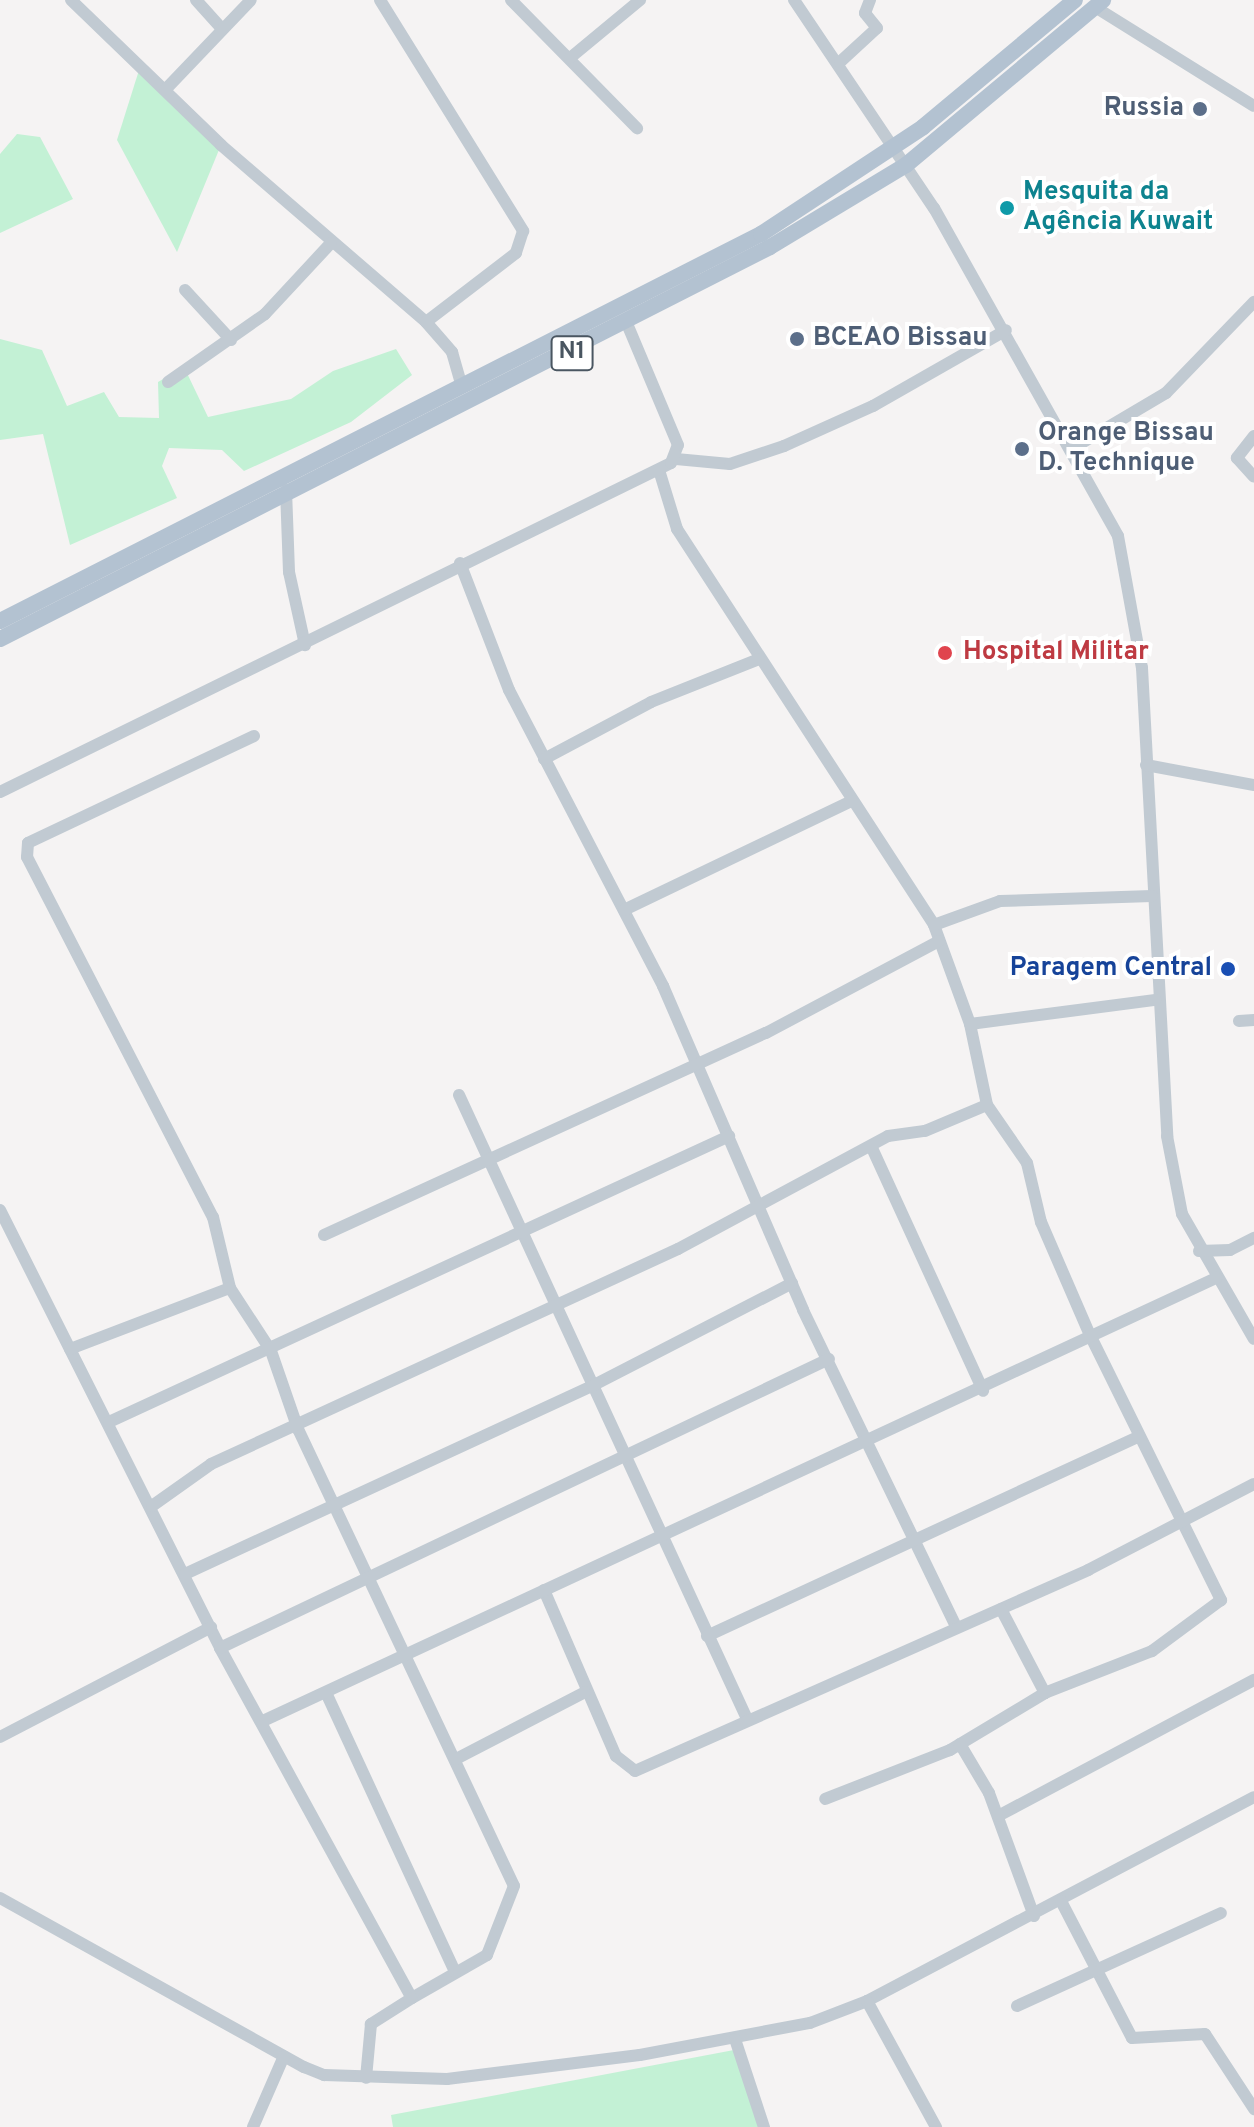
<!DOCTYPE html>
<meta charset="utf-8">
<style>
body{margin:0}
#map{position:relative;width:1254px;height:2127px;overflow:hidden;background:#f5f3f3;font-family:Overpass,sans-serif}
div>[style]{position:absolute}
.green>*{inset:0;background:#c3f1d5}
.minor>*{height:12px;margin:-6px;padding:0 6px;transform-origin:6px;border-radius:6px;background:#c1cad2}
.major>*{height:16px;margin:-8px;padding:0 8px;transform-origin:8px;border-radius:8px;background:#b3c2d1}
.dots>*{width:22px;height:22px;translate:-50% -50%;box-sizing:border-box;border:4px solid #fff;border-radius:50%}
span{translate:-50% -50%;white-space:nowrap;text-align:center;line-height:1.15;-webkit-text-stroke:8px #fff;paint-order:stroke}
.shield-label span{padding:2px 6px;background:#fff;border:2px solid;border-radius:6px;-webkit-text-stroke-width:0}
.shield-label{font-size:24px;color:#4a5661;font-weight:700}
.service-label{font-size:26px;color:#4e5e75;font-weight:700}
.right{translate:-100% -50%;text-align:right}
.left{translate:0 -50%;text-align:left}
.culture-label{font-size:26px;color:#0d838f;font-weight:700}
.health-label{font-size:26px;color:#be3a42;font-weight:700}
.transit-label{font-size:26px;color:#164399;font-weight:700}
</style>
<div id="map">
<div class="green">
<i style="clip-path:polygon(140px 67px,221px 145px,177px 252px,117px 140px)"></i>
<i style="clip-path:polygon(17px 134px,40px 137px,73px 199px,0 233px,0 154px)"></i>
<i style="clip-path:polygon(0 339px,42px 350px,67px 406px,104px 392px,119px 417px,159px 418px,158px 382px,184px 367px,208px 417px,291px 399px,333px 371px,396px 349px,412px 375px,351px 422px,244px 471px,222px 450px,169px 448px,162px 466px,177px 498px,70px 545px,43px 434px,0 440px)"></i>
<i style="clip-path:polygon(734px 2050px,760px 2127px,393px 2127px,391px 2115px)"></i>
</div>
<div class="minor">
<i style="left:71px;top:0;width:209px;rotate:44deg"></i>
<i style="left:221px;top:145px;width:271px;rotate:40.8deg"></i>
<i style="left:426px;top:322px;width:40px;rotate:49deg"></i>
<i style="left:452px;top:352px;width:36px;rotate:74deg"></i>
<i style="left:196px;top:0;width:39px;rotate:48deg"></i>
<i style="left:380px;top:0;width:272px;rotate:58.2deg"></i>
<i style="left:523px;top:231px;width:23px;rotate:108deg"></i>
<i style="left:516px;top:253px;width:113px;rotate:142.5deg"></i>
<i style="left:511px;top:0;width:180px;rotate:45.5deg"></i>
<i style="left:794px;top:0;width:251px;rotate:56.1deg"></i>
<i style="left:934px;top:208px;width:376px;rotate:60.7deg"></i>
<i style="left:1118px;top:536px;width:134px;rotate:79.7deg"></i>
<i style="left:1142px;top:668px;width:469px;rotate:86.9deg"></i>
<i style="left:1167px;top:1136px;width:79px;rotate:79.1deg"></i>
<i style="left:1182px;top:1214px;width:144px;rotate:60.1deg"></i>
<i style="left:1095px;top:7px;width:187px;rotate:31.9deg"></i>
<i style="left:570px;top:58px;width:91px;rotate:-39.6deg"></i>
<i style="left:840px;top:62px;width:50px;rotate:-42.6deg"></i>
<i style="left:877px;top:28px;width:19px;rotate:-129deg"></i>
<i style="left:865px;top:13px;width:14px;rotate:-69deg"></i>
<i style="left:165px;top:90px;width:124px;rotate:-46.3deg"></i>
<i style="left:185px;top:290px;width:68px;rotate:47.4deg"></i>
<i style="left:168px;top:382px;width:118px;rotate:-35deg"></i>
<i style="left:265px;top:314px;width:97px;rotate:-47.1deg"></i>
<i style="left:1254px;top:436px;width:28px;rotate:128deg"></i>
<i style="left:1237px;top:458px;width:25px;rotate:48deg"></i>
<i style="left:1073px;top:448px;width:108px;rotate:-30.6deg"></i>
<i style="left:1166px;top:393px;width:127px;rotate:-46deg"></i>
<i style="left:676px;top:459px;width:54px;rotate:5.3deg"></i>
<i style="left:730px;top:464px;width:57px;rotate:-18.4deg"></i>
<i style="left:784px;top:446px;width:98px;rotate:-24.2deg"></i>
<i style="left:873px;top:406px;width:153px;rotate:-29.7deg"></i>
<i style="left:659px;top:470px;width:62px;rotate:73deg"></i>
<i style="left:677px;top:529px;width:472px;rotate:57deg"></i>
<i style="left:934px;top:925px;width:105px;rotate:70deg"></i>
<i style="left:970px;top:1024px;width:83px;rotate:78.1deg"></i>
<i style="left:987px;top:1105px;width:70px;rotate:55.4deg"></i>
<i style="left:1027px;top:1163px;width:61px;rotate:76.7deg"></i>
<i style="left:1041px;top:1222px;width:123px;rotate:66.6deg"></i>
<i style="left:1090px;top:1335px;width:296px;rotate:63.7deg"></i>
<i style="left:1221px;top:1600px;width:86px;rotate:143.5deg"></i>
<i style="left:1152px;top:1651px;width:115px;rotate:158.6deg"></i>
<i style="left:1045px;top:1693px;width:111px;rotate:149deg"></i>
<i style="left:950px;top:1750px;width:134px;rotate:158.6deg"></i>
<i style="left:286px;top:490px;width:82px;rotate:87.9deg"></i>
<i style="left:289px;top:572px;width:75px;rotate:77.6deg"></i>
<i style="left:460px;top:563px;width:136px;rotate:68.9deg"></i>
<i style="left:509px;top:690px;width:334px;rotate:62.5deg"></i>
<i style="left:663px;top:986px;width:353px;rotate:66.6deg"></i>
<i style="left:803px;top:1310px;width:350px;rotate:64.2deg"></i>
<i style="left:254px;top:736px;width:250px;rotate:154.7deg"></i>
<i style="left:28px;top:843px;width:14px;rotate:94deg"></i>
<i style="left:27px;top:857px;width:405px;rotate:62.7deg"></i>
<i style="left:213px;top:1217px;width:73px;rotate:76.5deg"></i>
<i style="left:230px;top:1288px;width:75px;rotate:56.9deg"></i>
<i style="left:271px;top:1351px;width:83px;rotate:70.9deg"></i>
<i style="left:298px;top:1429px;width:505px;rotate:64.7deg"></i>
<i style="left:514px;top:1886px;width:74px;rotate:111.4deg"></i>
<i style="left:487px;top:1955px;width:86px;rotate:150.2deg"></i>
<i style="left:544px;top:759px;width:121px;rotate:-28deg"></i>
<i style="left:651px;top:702px;width:116px;rotate:-21.7deg"></i>
<i style="left:1146px;top:765px;width:110px;rotate:10.5deg"></i>
<i style="left:0;top:792px;width:747px;rotate:-26.12deg"></i>
<i style="left:671px;top:463px;width:19px;rotate:-69deg"></i>
<i style="left:678px;top:445px;width:129px;rotate:-112.8deg"></i>
<i style="left:624px;top:910px;width:252px;rotate:-25.6deg"></i>
<i style="left:934px;top:925px;width:70px;rotate:-20deg"></i>
<i style="left:1000px;top:901px;width:152px;rotate:-1.9deg"></i>
<i style="left:1239px;top:1021px;width:15px;rotate:-4deg"></i>
<i style="left:970px;top:1024px;width:187px;rotate:-7.4deg"></i>
<i style="left:459px;top:1095px;width:687px;rotate:65.22deg"></i>
<i style="left:872px;top:1148px;width:267px;rotate:65.4deg"></i>
<i style="left:0;top:1210px;width:490px;rotate:63.3deg"></i>
<i style="left:220px;top:1648px;width:399px;rotate:61.3deg"></i>
<i style="left:412px;top:1998px;width:49px;rotate:147.6deg"></i>
<i style="left:371px;top:2024px;width:54px;rotate:95.3deg"></i>
<i style="left:324px;top:1235px;width:486px;rotate:-24.6deg"></i>
<i style="left:766px;top:1033px;width:196px;rotate:-28deg"></i>
<i style="left:1199px;top:1251px;width:31px;rotate:-2deg"></i>
<i style="left:1230px;top:1250px;width:27px;rotate:-27deg"></i>
<i style="left:70px;top:1349px;width:171px;rotate:-20.9deg"></i>
<i style="left:109px;top:1422px;width:683px;rotate:-24.76deg"></i>
<i style="left:152px;top:1506px;width:72px;rotate:-35.4deg"></i>
<i style="left:211px;top:1464px;width:514px;rotate:-24.72deg"></i>
<i style="left:678px;top:1249px;width:238px;rotate:-28.3deg"></i>
<i style="left:888px;top:1136px;width:37px;rotate:-8deg"></i>
<i style="left:925px;top:1131px;width:67px;rotate:-22.8deg"></i>
<i style="left:185px;top:1574px;width:448px;rotate:-24.8deg"></i>
<i style="left:592px;top:1386px;width:225px;rotate:-27.2deg"></i>
<i style="left:544px;top:1590px;width:181px;rotate:66.6deg"></i>
<i style="left:616px;top:1756px;width:24px;rotate:38deg"></i>
<i style="left:635px;top:1771px;width:496px;rotate:-23.9deg"></i>
<i style="left:1088px;top:1570px;width:187px;rotate:-27.4deg"></i>
<i style="left:1001px;top:1609px;width:95px;rotate:62.4deg"></i>
<i style="left:707px;top:1636px;width:476px;rotate:-24.8deg"></i>
<i style="left:220px;top:1648px;width:674px;rotate:-25.39deg"></i>
<i style="left:328px;top:1697px;width:303px;rotate:65.2deg"></i>
<i style="left:265px;top:1720px;width:1049px;rotate:-24.93deg"></i>
<i style="left:0;top:1737px;width:238px;rotate:-27.5deg"></i>
<i style="left:960px;top:1744px;width:57px;rotate:59.4deg"></i>
<i style="left:989px;top:1793px;width:131px;rotate:69.9deg"></i>
<i style="left:456px;top:1759px;width:145px;rotate:-27.4deg"></i>
<i style="left:998px;top:1816px;width:290px;rotate:-28deg"></i>
<i style="left:0;top:1898px;width:348px;rotate:29.1deg"></i>
<i style="left:304px;top:2067px;width:22px;rotate:22deg"></i>
<i style="left:324px;top:2075px;width:123px;rotate:1.9deg"></i>
<i style="left:447px;top:2079px;width:194px;rotate:-7.1deg"></i>
<i style="left:640px;top:2055px;width:173px;rotate:-10.7deg"></i>
<i style="left:810px;top:2023px;width:61px;rotate:-21.1deg"></i>
<i style="left:867px;top:2001px;width:437px;rotate:-27.8deg"></i>
<i style="left:1061px;top:1901px;width:154px;rotate:62.6deg"></i>
<i style="left:1132px;top:2038px;width:73px;rotate:-3.1deg"></i>
<i style="left:1205px;top:2034px;width:90px;rotate:56.8deg"></i>
<i style="left:867px;top:2001px;width:144px;rotate:61.3deg"></i>
<i style="left:1017px;top:2006px;width:224px;rotate:-24.5deg"></i>
<i style="left:735px;top:2039px;width:93px;rotate:71.8deg"></i>
<i style="left:253px;top:2127px;width:77px;rotate:-66.4deg"></i>
</div>
<div class="major">
<i style="left:0;top:621px;width:854px;rotate:-26.96deg"></i>
<i style="left:761px;top:234px;width:194px;rotate:-33.4deg"></i>
<i style="left:923px;top:127px;width:198px;rotate:-39.9deg"></i>
<i style="left:0;top:639px;width:864px;rotate:-26.98deg"></i>
<i style="left:770px;top:247px;width:159px;rotate:-31.1deg"></i>
<i style="left:906px;top:165px;width:257px;rotate:-39.9deg"></i>
</div>
<div class="dots">
<i style="left:1200px;top:109px;background:#5c6f8a"></i>
<i style="left:1007px;top:208px;background:#0f9aa8"></i>
<i style="left:797px;top:339px;background:#5c6f8a"></i>
<i style="left:1022px;top:449px;background:#5c6f8a"></i>
<i style="left:945px;top:653px;background:#e0444e"></i>
<i style="left:1228px;top:969px;background:#1a4fb4"></i>
</div>
<div class="shield-label">
<span style="left:572px;top:353px">N1</span>
</div>
<div class="service-label">
<span class="right" style="left:1184px;top:109px">Russia</span>
<span class="left" style="left:813px;top:339px">BCEAO Bissau</span>
<span class="left" style="left:1038px;top:449px">Orange Bissau<br>D. Technique</span>
</div>
<div class="culture-label">
<span class="left" style="left:1023px;top:208px">Mesquita da<br>Agência Kuwait</span>
</div>
<div class="health-label">
<span class="left" style="left:963px;top:653px">Hospital Militar</span>
</div>
<div class="transit-label">
<span class="right" style="left:1212px;top:969px">Paragem Central</span>
</div>
</div>
